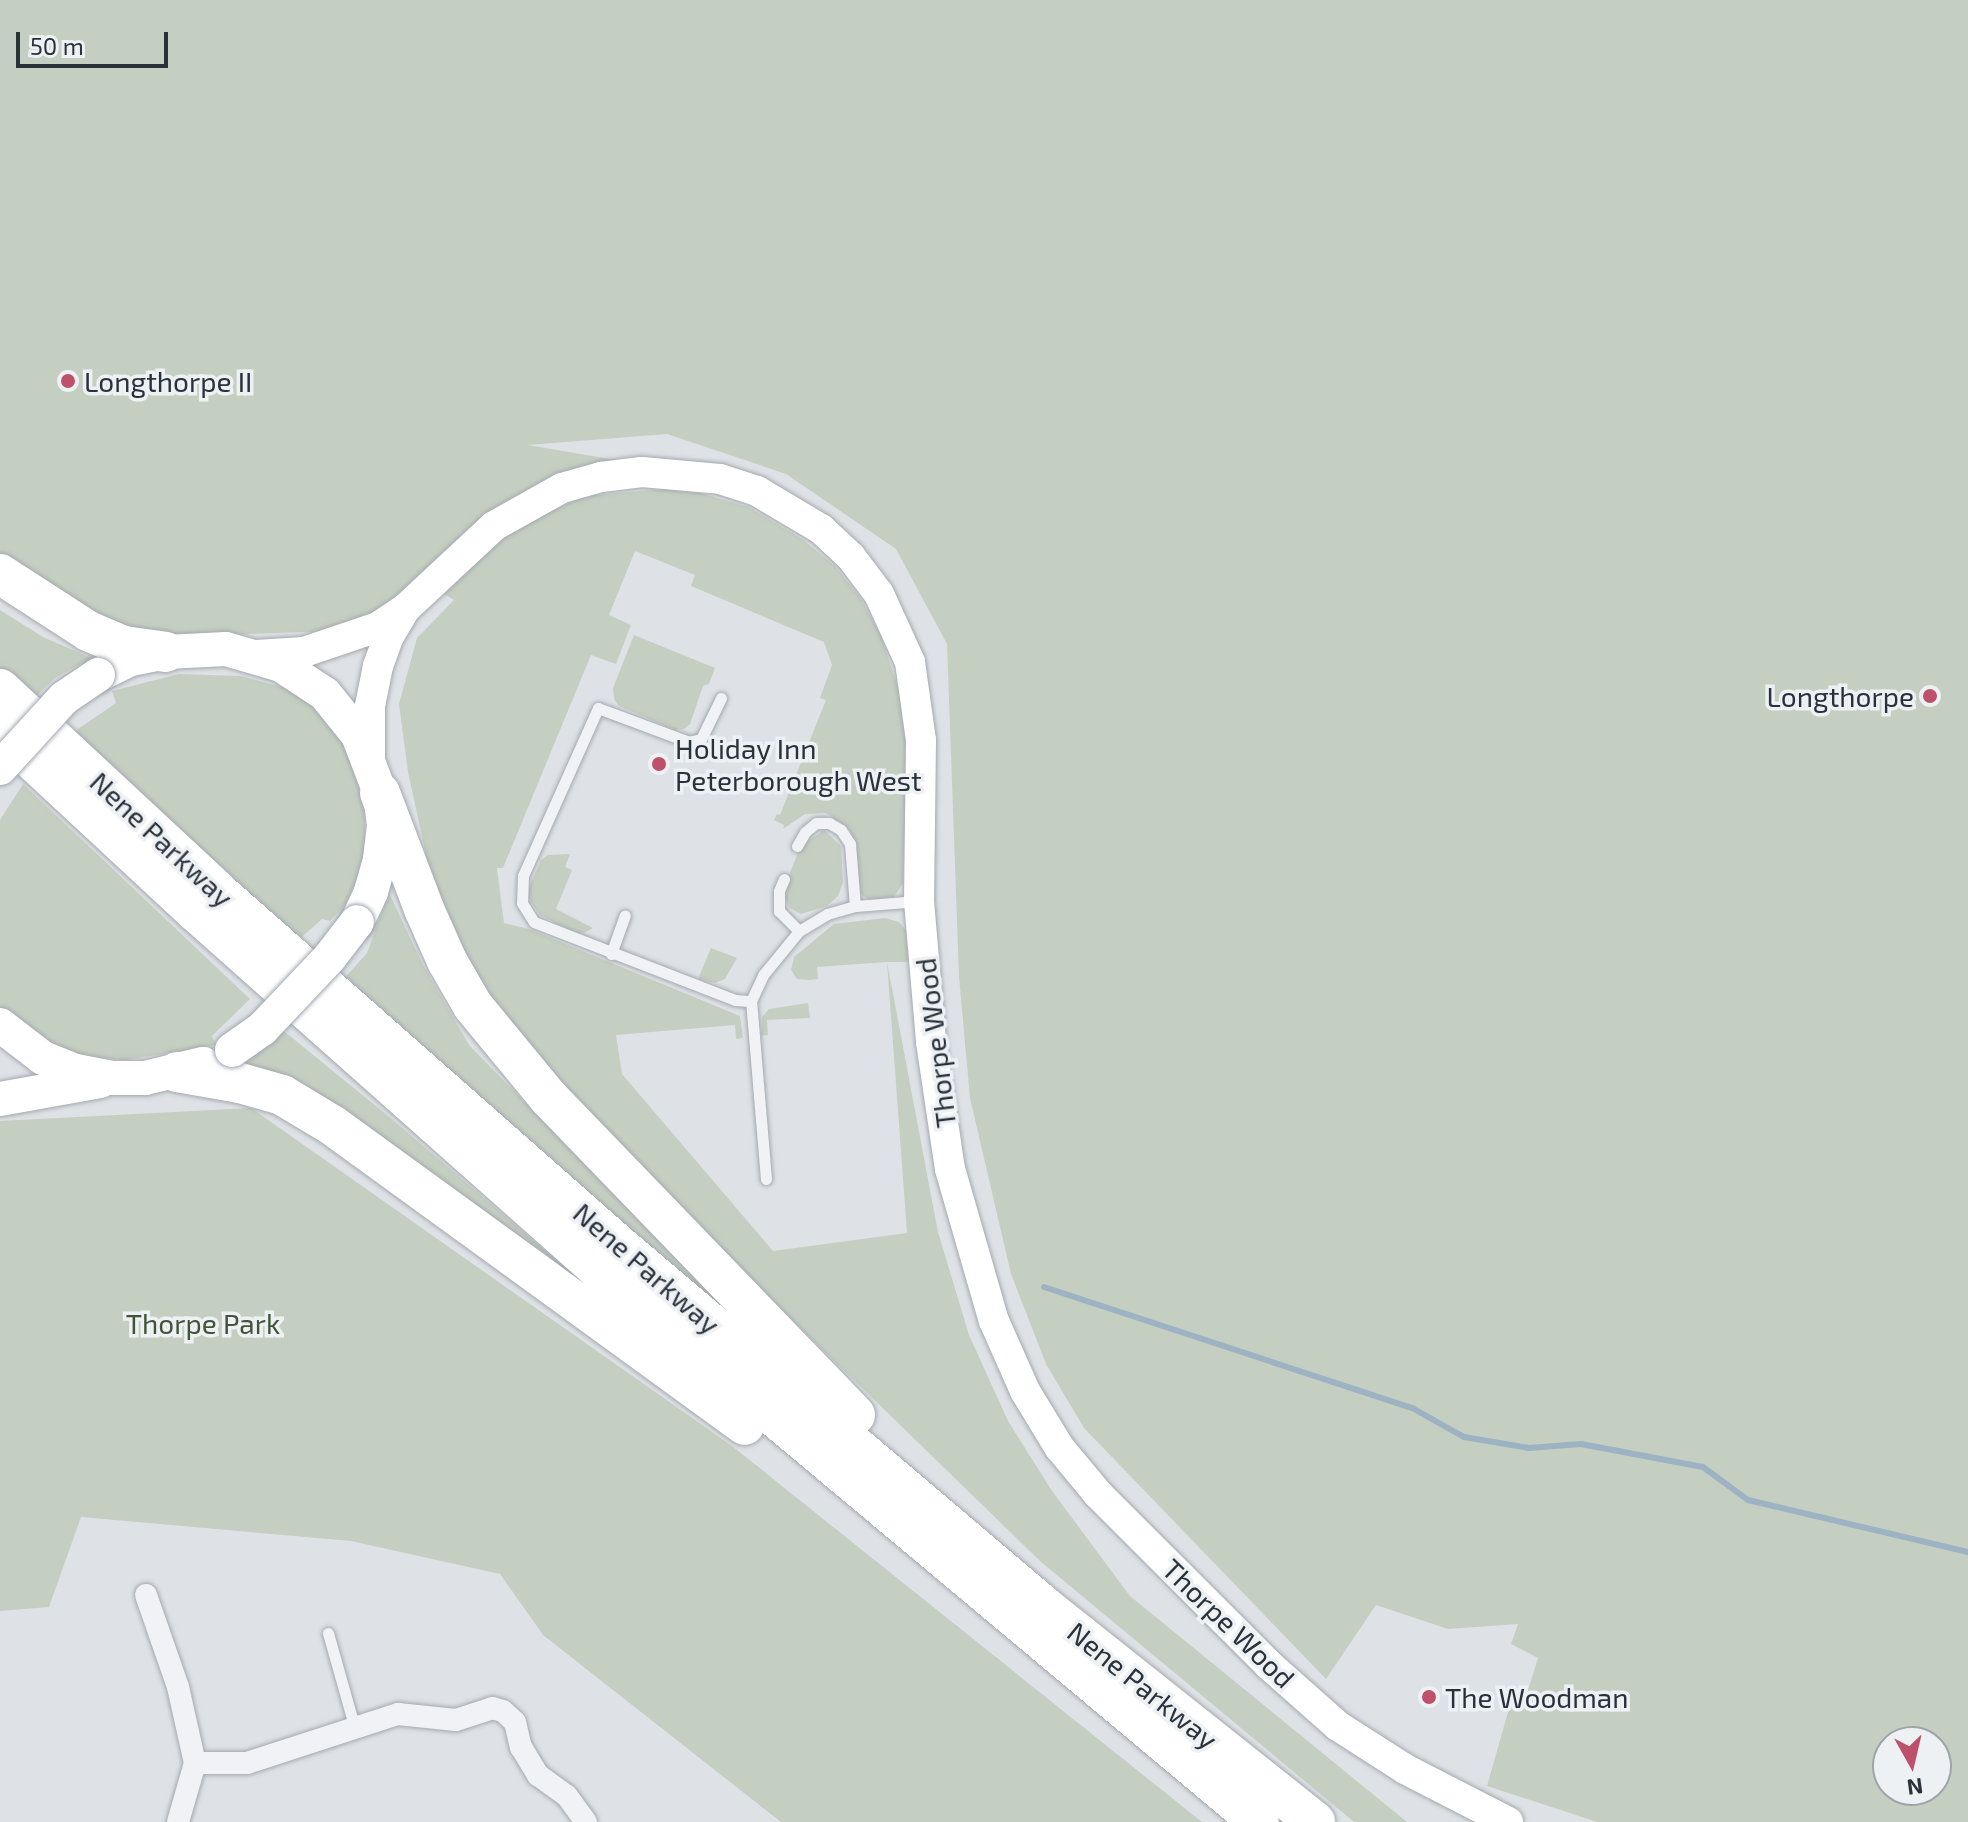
<!DOCTYPE html>
<style>
body{margin:0}
#map{position:relative;width:1968px;height:1822px;overflow:hidden;background:#dee2e6;font-family:"Exo 2",sans-serif}
div>[style]{position:absolute}
.green>*{inset:0;background:#c5cfc1}
.stream>*{height:6px;margin:-3px;padding:0 3px;transform-origin:3px;border-radius:3px;background:#9db2c2}
.roads{filter:drop-shadow(0 0 2px #a4a9af) drop-shadow(0 0 2px #a4a9af)}
.lane>*{height:11px;margin:-5.5px;padding:0 5.5px;transform-origin:5.5px;border-radius:5.5px;background:#f1f2f5}
.street>*{height:22px;margin:-11px;padding:0 11px;transform-origin:11px;border-radius:11px;background:#f1f2f5}
.secondary>*{height:30px;margin:-15px;padding:0 15px;transform-origin:15px;border-radius:15px;background:#fff}
.primary>*{height:34px;margin:-17px;padding:0 17px;transform-origin:17px;border-radius:17px;background:#fff}
.highway>*{height:40px;margin:-20px;padding:0 20px;transform-origin:20px;border-radius:20px;background:#fff}
.bridges{filter:drop-shadow(0 0 2px #9fa7b0) drop-shadow(0 0 2px #9fa7b0)}
.primary-bridge>*{height:34px;margin:-17px;padding:0 17px;transform-origin:17px;border-radius:17px;background:#fff}
.dots>*{width:22px;height:22px;translate:-50% -50%;box-sizing:border-box;border:4px solid #eef1f4;border-radius:50%}
span{translate:-50% -50%;white-space:nowrap;text-align:center;line-height:1.15;-webkit-text-stroke:7px #eef1f4;paint-order:stroke}
.poi-label{font-size:28px;color:#29313b}
.left{translate:0 -50%;text-align:left}
.right{translate:-100% -50%;text-align:right}
.street-label{font-size:28px;color:#29313b}
.park-label{font-size:28px;color:#405538}
.north{position:absolute;left:1872px;top:1726px;width:80px;height:80px;box-sizing:border-box;background:#eef1f4;border:2px solid #9fa4aa;border-radius:50%;rotate:172deg;font-size:22px;font-weight:700;line-height:32px;text-align:center;color:#29313b}
.north::after{content:'';display:block;margin:auto;width:28px;height:36px;background:#bd516b;clip-path:polygon(50% 0,100% 100%,50% 72%,0 100%)}
.scale{position:absolute;left:16px;top:32px;width:152px;height:36px;box-sizing:border-box;border:4px solid #29313b;border-top:0;padding-left:10px;font-size:24px;line-height:28px;white-space:nowrap;color:#29313b;-webkit-text-stroke:6px #eef1f4;paint-order:stroke}
</style>
<div id="map">
<div class="green">
<i style="clip-path:polygon(evenodd,0 0,1968px 0,1968px 1822px,1597px 1822px,1487px 1786px,1510px 1705px,1523px 1706px,1538px 1658px,1511px 1644px,1518px 1624px,1448px 1629px,1376px 1605px,1326px 1679px,1084px 1428px,1046px 1364px,1011px 1274px,970px 1098px,959px 977px,947px 644px,896px 549px,786px 474px,667px 434px,528px 445px,627px 462px,547px 479px,477px 532px,376px 620px,333px 631px,163px 637px,92px 622px,0 558px,0 0,1888px 1742px,1936px 1742px,1936px 1790px,1888px 1790px,1888px 1742px)"></i>
<i style="clip-path:polygon(665px 489px,700px 493px,748px 507px,802px 539px,835px 566px,861px 599px,881px 636px,901px 697px,907px 742px,903px 883px,894px 897px,870px 900px,862px 895px,857px 886px,857px 855px,850px 830px,826px 813px,805px 814px,783px 829px,784px 825px,774px 820px,777px 814px,780px 815px,826px 700px,820px 698px,832px 665px,824px 642px,691px 586px,695px 575px,635px 551px,609px 615px,631px 625px,616px 664px,591px 655px,503px 868px,497px 868px,504px 923px,529px 929px,740px 1016px,743px 1038px,736px 1039px,735px 1025px,616px 1035px,622px 1074px,773px 1251px,907px 1233px,887px 962px,817px 967px,818px 979px,810px 980px,797px 979px,791px 970px,794px 957px,834px 924px,885px 918px,899px 922px,908px 933px,910px 962px,887px 962px,938px 1232px,969px 1335px,1008px 1421px,1052px 1491px,1130px 1596px,1407px 1822px,1354px 1822px,1040px 1561px,719px 1249px,498px 1020px,434px 891px,408px 772px,399px 704px,417px 638px,454px 600px,442px 593px,508px 531px,584px 496px)"></i>
<i style="clip-path:polygon(0 610px,43px 637px,91px 658px,55px 678px,31px 701px,0 672px)"></i>
<i style="clip-path:polygon(634px 635px,715px 668px,709px 684px,703px 686px,690px 724px,684px 729px,675px 730px,619px 706px,614px 699px,613px 688px)"></i>
<i style="clip-path:polygon(179px 674px,241px 676px,303px 693px,333px 724px,353px 764px,364px 805px,366px 860px,351px 898px,330px 921px,322px 919px,296px 942px,68px 736px,116px 703px,112px 691px)"></i>
<i style="clip-path:polygon(23px 784px,250px 999px,212px 1036px,216px 1045px,126px 1060px,71px 1056px,0 1013px,0 820px)"></i>
<i style="clip-path:polygon(824px 830px,841px 846px,843px 882px,838px 896px,827px 906px,801px 914px,790px 908px,784px 896px,786px 882px,801px 846px)"></i>
<i style="clip-path:polygon(570px 854px,565px 867px,572px 870px,556px 909px,593px 928px,586px 932px,578px 934px,540px 915px,530px 901px,528px 890px,541px 860px,548px 855px)"></i>
<i style="clip-path:polygon(389px 893px,424px 967px,469px 1045px,794px 1379px,341px 982px,367px 953px)"></i>
<i style="clip-path:polygon(711px 948px,737px 958px,725px 979px,715px 983px,698px 979px)"></i>
<i style="clip-path:polygon(808px 1003px,810px 1018px,767px 1020px,768px 1035px,761px 1036px,762px 1017px,769px 1009px)"></i>
<i style="clip-path:polygon(279px 1027px,393px 1120px,655px 1345px,226px 1075px,258px 1053px)"></i>
<i style="clip-path:polygon(251px 1108px,732px 1446px,1202px 1822px,781px 1822px,543px 1635px,500px 1574px,351px 1541px,81px 1517px,49px 1607px,0 1611px,0 1121px)"></i>
</div>
<div class="stream">
<i style="left:1044px;top:1287px;width:390px;rotate:18.2deg"></i>
<i style="left:1414px;top:1409px;width:57px;rotate:29.2deg"></i>
<i style="left:1464px;top:1437px;width:66px;rotate:9.6deg"></i>
<i style="left:1529px;top:1448px;width:52px;rotate:-4.4deg"></i>
<i style="left:1581px;top:1444px;width:124px;rotate:10.7deg"></i>
<i style="left:1703px;top:1467px;width:56px;rotate:36.3deg"></i>
<i style="left:1748px;top:1500px;width:226px;rotate:13.3deg"></i>
</div>
<div class="roads">
<div class="lane">
<i style="left:721px;top:698px;width:46px;rotate:116deg"></i>
<i style="left:701px;top:739px;width:12px;rotate:166deg"></i>
<i style="left:689px;top:742px;width:97px;rotate:-159.5deg"></i>
<i style="left:598px;top:708px;width:184px;rotate:114.1deg"></i>
<i style="left:523px;top:876px;width:27px;rotate:92deg"></i>
<i style="left:522px;top:903px;width:22px;rotate:58deg"></i>
<i style="left:534px;top:922px;width:216px;rotate:21.2deg"></i>
<i style="left:735px;top:1000px;width:16px;rotate:4deg"></i>
<i style="left:797px;top:846px;width:16px;rotate:-60deg"></i>
<i style="left:805px;top:832px;width:14px;rotate:-39deg"></i>
<i style="left:816px;top:823px;width:13px"></i>
<i style="left:829px;top:823px;width:14px;rotate:30deg"></i>
<i style="left:841px;top:830px;width:17px;rotate:57deg"></i>
<i style="left:850px;top:844px;width:62px;rotate:85.4deg"></i>
<i style="left:784px;top:879px;width:13px;rotate:113deg"></i>
<i style="left:779px;top:891px;width:20px;rotate:90deg"></i>
<i style="left:779px;top:911px;width:28px;rotate:45deg"></i>
<i style="left:611px;top:954px;width:41px;rotate:-70.3deg"></i>
<i style="left:766px;top:1179px;width:179px;rotate:-94.8deg"></i>
<i style="left:751px;top:1001px;width:29px;rotate:-65deg"></i>
<i style="left:763px;top:975px;width:57px;rotate:-50.7deg"></i>
<i style="left:799px;top:931px;width:33px;rotate:-31deg"></i>
<i style="left:827px;top:914px;width:29px;rotate:-16deg"></i>
<i style="left:855px;top:906px;width:64px;rotate:-4.5deg"></i>
<i style="left:328px;top:1633px;width:100px;rotate:74.3deg"></i>
</div>
<div class="street">
<i style="left:146px;top:1595px;width:97px;rotate:70.8deg"></i>
<i style="left:178px;top:1687px;width:78px;rotate:77.4deg"></i>
<i style="left:178px;top:1822px;width:61px;rotate:-73.9deg"></i>
<i style="left:195px;top:1763px;width:52px"></i>
<i style="left:247px;top:1763px;width:159px;rotate:-18deg"></i>
<i style="left:398px;top:1714px;width:58px;rotate:5.9deg"></i>
<i style="left:456px;top:1720px;width:38px;rotate:-18deg"></i>
<i style="left:492px;top:1708px;width:11px;rotate:15deg"></i>
<i style="left:503px;top:1711px;width:16px;rotate:43deg"></i>
<i style="left:515px;top:1722px;width:26px;rotate:77deg"></i>
<i style="left:521px;top:1747px;width:33px;rotate:59deg"></i>
<i style="left:538px;top:1775px;width:36px;rotate:36deg"></i>
<i style="left:567px;top:1796px;width:32px;rotate:54deg"></i>
</div>
<div class="secondary">
<i style="left:256px;top:655px;width:48px;rotate:-3.6deg"></i>
<i style="left:304px;top:652px;width:78px;rotate:-18.7deg"></i>
<i style="left:378px;top:627px;width:34px;rotate:-34deg"></i>
<i style="left:406px;top:608px;width:120px;rotate:-43deg"></i>
<i style="left:494px;top:526px;width:78px;rotate:-29.2deg"></i>
<i style="left:562px;top:488px;width:41px;rotate:-15.8deg"></i>
<i style="left:601px;top:477px;width:41px;rotate:-7deg"></i>
<i style="left:642px;top:472px;width:78px;rotate:5.1deg"></i>
<i style="left:720px;top:479px;width:39px;rotate:18deg"></i>
<i style="left:757px;top:491px;width:74px;rotate:30.7deg"></i>
<i style="left:821px;top:529px;width:41px;rotate:43deg"></i>
<i style="left:851px;top:557px;width:46px;rotate:52.9deg"></i>
<i style="left:879px;top:594px;width:75px;rotate:65.5deg"></i>
<i style="left:910px;top:662px;width:79px;rotate:82deg"></i>
<i style="left:921px;top:740px;width:161px;rotate:90.7deg"></i>
<i style="left:919px;top:901px;width:142px;rotate:85.1deg"></i>
<i style="left:931px;top:1042px;width:128px;rotate:81.5deg"></i>
<i style="left:950px;top:1169px;width:158px;rotate:73.9deg"></i>
<i style="left:994px;top:1321px;width:77px;rotate:66.1deg"></i>
<i style="left:1025px;top:1391px;width:66px;rotate:58.7deg"></i>
<i style="left:1059px;top:1447px;width:61px;rotate:50.3deg"></i>
<i style="left:1098px;top:1494px;width:242px;rotate:45deg"></i>
<i style="left:1269px;top:1665px;width:92px;rotate:41.5deg"></i>
<i style="left:1338px;top:1726px;width:80px;rotate:32.7deg"></i>
<i style="left:1405px;top:1769px;width:116px;rotate:27.2deg"></i>
<i style="left:370px;top:758px;width:52px;rotate:-90deg"></i>
<i style="left:370px;top:706px;width:41px;rotate:-78.7deg"></i>
<i style="left:378px;top:666px;width:32px;rotate:-70deg"></i>
<i style="left:389px;top:636px;width:27px;rotate:-59deg"></i>
</div>
<div class="primary">
<i style="left:98px;top:675px;width:37px;rotate:-26deg"></i>
<i style="left:131px;top:659px;width:36px;rotate:-11deg"></i>
<i style="left:166px;top:652px;width:60px;rotate:-2.9deg"></i>
<i style="left:226px;top:649px;width:57px;rotate:16.2deg"></i>
<i style="left:281px;top:665px;width:53px;rotate:33.4deg"></i>
<i style="left:325px;top:694px;width:53px;rotate:51.2deg"></i>
<i style="left:358px;top:735px;width:62px;rotate:69.2deg"></i>
<i style="left:380px;top:793px;width:33px;rotate:83deg"></i>
<i style="left:384px;top:826px;width:34px;rotate:97deg"></i>
<i style="left:380px;top:860px;width:33px;rotate:106deg"></i>
<i style="left:371px;top:892px;width:33px;rotate:115deg"></i>
<i style="left:0;top:1025px;width:54px;rotate:37.5deg"></i>
<i style="left:43px;top:1058px;width:35px;rotate:22deg"></i>
<i style="left:76px;top:1071px;width:37px;rotate:11deg"></i>
<i style="left:112px;top:1078px;width:33px"></i>
<i style="left:145px;top:1078px;width:60px;rotate:-13.6deg"></i>
<i style="left:0;top:1099px;width:102px;rotate:-10.2deg"></i>
</div>
<div class="highway">
<i style="left:0;top:574px;width:105px;rotate:32.9deg"></i>
<i style="left:88px;top:631px;width:39px;rotate:23deg"></i>
<i style="left:124px;top:646px;width:42px;rotate:8.1deg"></i>
<i style="left:0;top:689px;width:296px;rotate:42.9deg"></i>
<i style="left:217px;top:891px;width:540px;rotate:41.4deg"></i>
<i style="left:622px;top:1248px;width:555px;rotate:40.32deg"></i>
<i style="left:1045px;top:1607px;width:345px;rotate:38.5deg"></i>
<i style="left:0;top:730px;width:266px;rotate:42.9deg"></i>
<i style="left:195px;top:911px;width:540px;rotate:41.62deg"></i>
<i style="left:599px;top:1270px;width:860px;rotate:39.91deg"></i>
<i style="left:380px;top:793px;width:124px;rotate:69.2deg"></i>
<i style="left:424px;top:909px;width:57px;rotate:66.1deg"></i>
<i style="left:447px;top:961px;width:52px;rotate:60deg"></i>
<i style="left:473px;top:1006px;width:118px;rotate:50.5deg"></i>
<i style="left:548px;top:1097px;width:442px;rotate:46deg"></i>
<i style="left:177px;top:1072px;width:64px;rotate:9.9deg"></i>
<i style="left:240px;top:1083px;width:44px;rotate:15.9deg"></i>
<i style="left:282px;top:1095px;width:58px;rotate:31deg"></i>
<i style="left:332px;top:1125px;width:510px;rotate:35.99deg"></i>
</div>
</div>
<div class="bridges">
<div class="primary-bridge">
<i style="left:0;top:768px;width:95px;rotate:-47.6deg"></i>
<i style="left:64px;top:698px;width:41px;rotate:-34.1deg"></i>
<i style="left:232px;top:1050px;width:37px;rotate:-35deg"></i>
<i style="left:262px;top:1029px;width:99px;rotate:-46.6deg"></i>
<i style="left:330px;top:957px;width:44px;rotate:-52.4deg"></i>
</div>
</div>
<div class="dots">
<i style="left:68px;top:381px;background:#bd516b"></i>
<i style="left:1930px;top:696px;background:#bd516b"></i>
<i style="left:659px;top:764px;background:#bd516b"></i>
<i style="left:1429px;top:1697px;background:#bd516b"></i>
</div>
<div class="poi-label">
<span class="left" style="left:84px;top:381px">Longthorpe II</span>
<span class="right" style="left:1914px;top:696px">Longthorpe</span>
<span class="left" style="left:675px;top:764px">Holiday Inn<br>Peterborough West</span>
<span class="left" style="left:1445px;top:1697px">The Woodman</span>
</div>
<div class="street-label">
<span style="left:162px;top:839px;rotate:43deg">Nene Parkway</span>
<span style="left:935px;top:1043px;rotate:-97deg">Thorpe Wood</span>
<span style="left:647px;top:1268px;rotate:41deg">Nene Parkway</span>
<span style="left:1229px;top:1623px;rotate:44deg">Thorpe Wood</span>
<span style="left:1143px;top:1685px;rotate:39deg">Nene Parkway</span>
</div>
<div class="park-label">
<span style="left:203px;top:1323px">Thorpe Park</span>
</div>
<div class="north">N</div>
<div class="scale">50 m</div>
</div>
